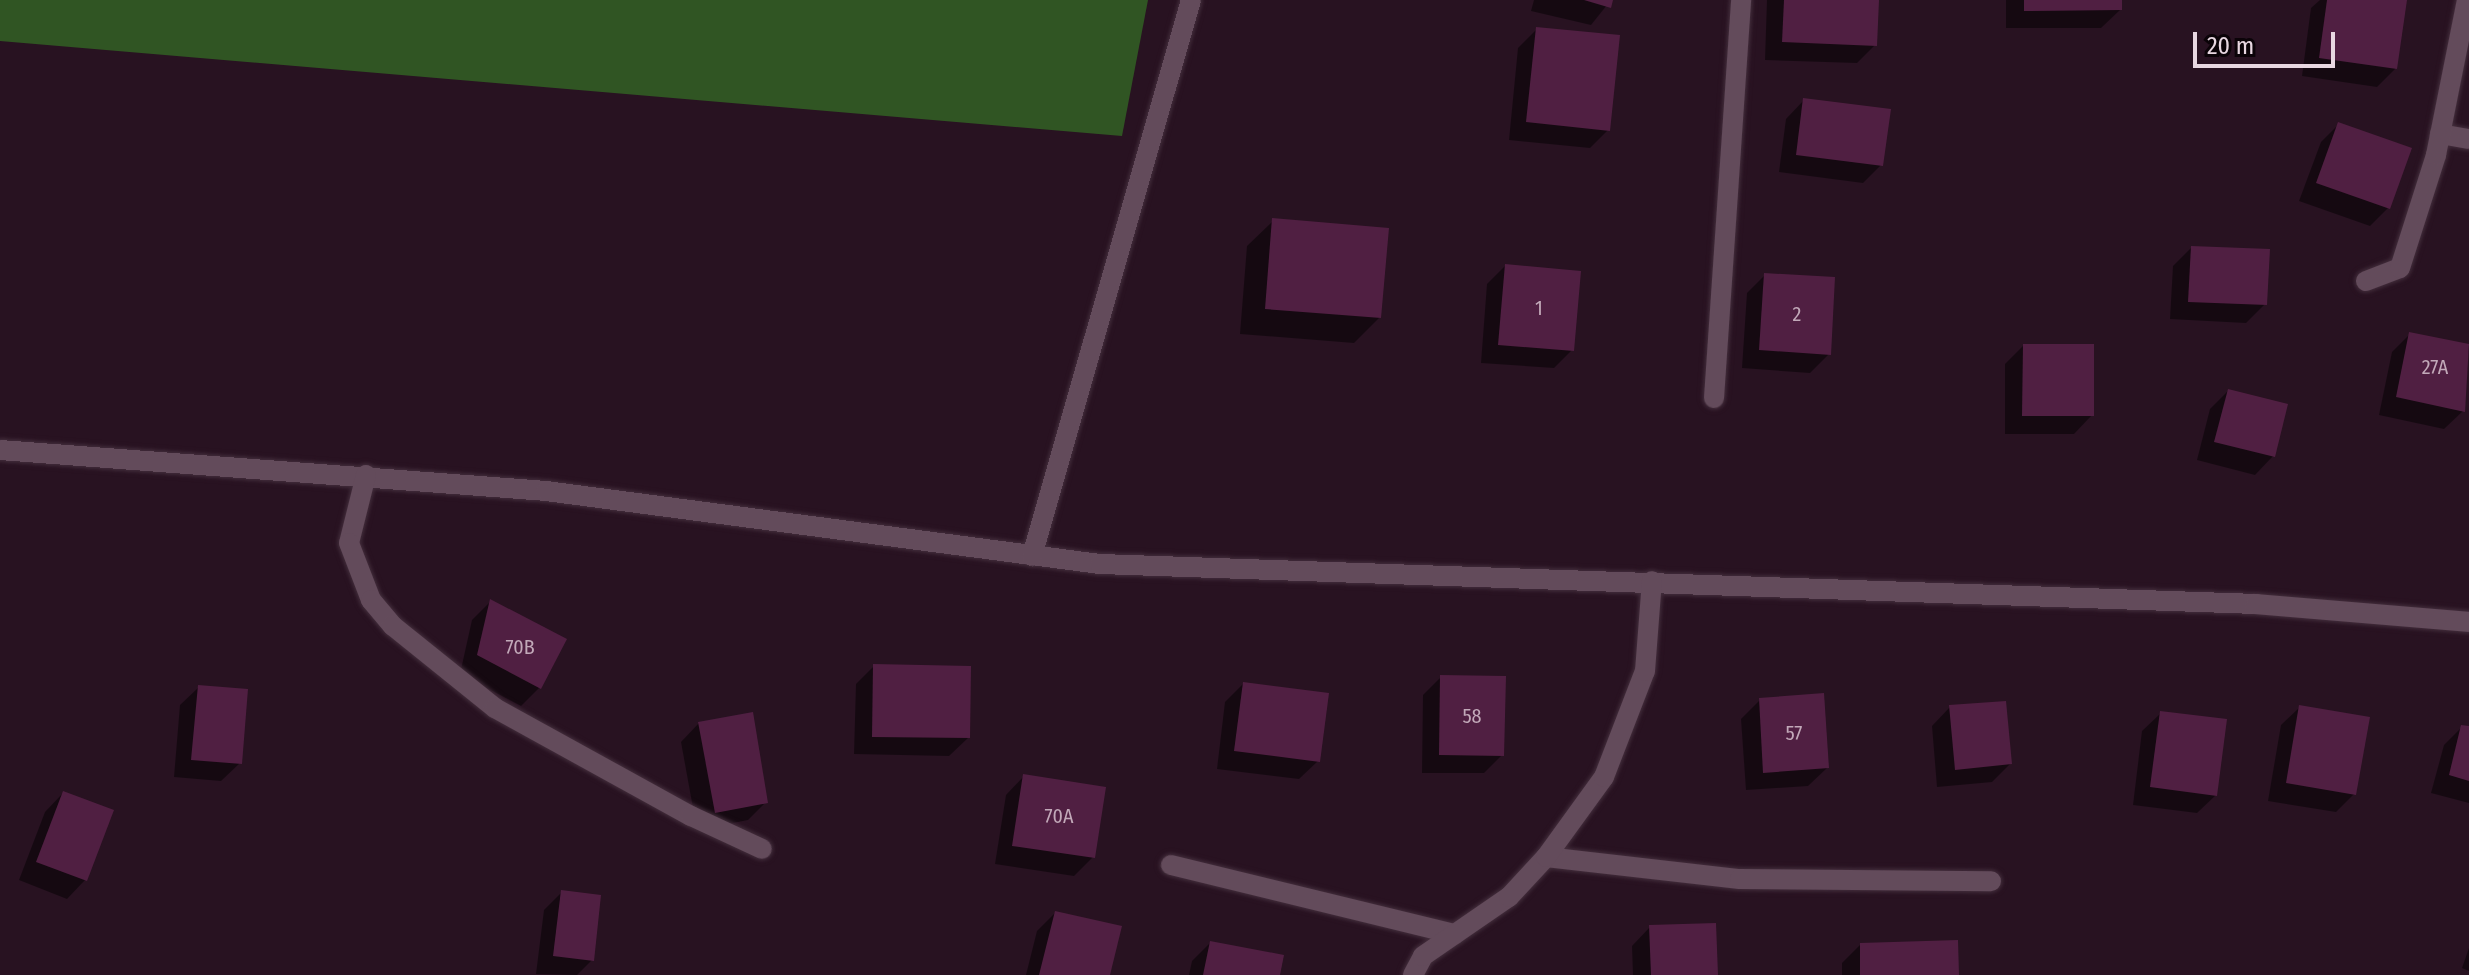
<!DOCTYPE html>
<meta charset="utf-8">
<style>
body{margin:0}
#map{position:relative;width:2469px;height:975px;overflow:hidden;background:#281221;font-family:"Fira Sans Condensed",sans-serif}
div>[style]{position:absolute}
.forest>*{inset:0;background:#305523}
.shadow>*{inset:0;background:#0007}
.building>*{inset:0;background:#501f42}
.roads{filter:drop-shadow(0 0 2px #432e3c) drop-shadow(0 0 2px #432e3c)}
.service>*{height:20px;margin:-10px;padding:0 10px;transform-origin:10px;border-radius:10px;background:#634b5b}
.minor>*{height:20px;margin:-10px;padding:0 10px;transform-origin:10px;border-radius:10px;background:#634b5b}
span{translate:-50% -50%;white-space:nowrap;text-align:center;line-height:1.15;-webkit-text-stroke:6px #0b0308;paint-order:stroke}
.number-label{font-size:20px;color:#c2a9b9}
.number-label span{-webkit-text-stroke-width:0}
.scale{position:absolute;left:2193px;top:32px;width:142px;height:36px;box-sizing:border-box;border:4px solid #e8d7e1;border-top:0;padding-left:10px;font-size:24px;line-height:28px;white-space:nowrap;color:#e8d7e1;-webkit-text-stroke:6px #0b0308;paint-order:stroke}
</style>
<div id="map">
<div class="forest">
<i style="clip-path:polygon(0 0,1148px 0,1122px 136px,0 41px)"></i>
</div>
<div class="shadow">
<i style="clip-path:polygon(1534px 0,1611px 0,1591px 25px,1531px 11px)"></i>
<i style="clip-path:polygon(1767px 0,1877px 0,1875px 45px,1857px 63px,1765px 60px)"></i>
<i style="clip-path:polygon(2006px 0,2120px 0,2120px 10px,2101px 28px,2006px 28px)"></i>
<i style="clip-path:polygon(2320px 0,2399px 0,2395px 69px,2377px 87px,2302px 76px,2311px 8px)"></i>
<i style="clip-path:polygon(1537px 29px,1608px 130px,1590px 148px,1509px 140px,1518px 48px)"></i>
<i style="clip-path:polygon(1804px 100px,1881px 165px,1863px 183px,1779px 172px,1786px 119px)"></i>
<i style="clip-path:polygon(2339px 124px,2388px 208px,2370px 226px,2299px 201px,2321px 142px)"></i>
<i style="clip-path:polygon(1273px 221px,1380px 317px,1354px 343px,1240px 334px,1247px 246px)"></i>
<i style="clip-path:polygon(2191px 248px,2265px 304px,2246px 323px,2170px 319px,2173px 266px)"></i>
<i style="clip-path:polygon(1505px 266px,1572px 350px,1554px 368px,1481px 363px,1487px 284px)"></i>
<i style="clip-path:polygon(1765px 275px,1829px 354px,1810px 373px,1742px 368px,1747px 293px)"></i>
<i style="clip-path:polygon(2410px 334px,2469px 346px,2463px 411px,2444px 429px,2379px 415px,2392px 352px)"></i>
<i style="clip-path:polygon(2023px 346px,2092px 415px,2074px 434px,2005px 434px,2005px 364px)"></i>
<i style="clip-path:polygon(2228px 391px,2273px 456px,2255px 475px,2197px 460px,2210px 409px)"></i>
<i style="clip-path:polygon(490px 602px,539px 688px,521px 706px,460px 674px,472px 620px)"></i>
<i style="clip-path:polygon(874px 666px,968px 738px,949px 756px,854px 754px,856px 684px)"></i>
<i style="clip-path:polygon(1441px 677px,1502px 755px,1484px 773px,1422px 773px,1423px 695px)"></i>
<i style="clip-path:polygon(1243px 684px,1318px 761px,1299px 779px,1217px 769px,1225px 702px)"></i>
<i style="clip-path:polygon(199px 687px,240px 763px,221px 781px,174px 777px,180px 705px)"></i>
<i style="clip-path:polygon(1760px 700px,1827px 768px,1808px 786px,1746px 790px,1741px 719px)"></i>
<i style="clip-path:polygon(1950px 707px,2010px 764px,1992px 782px,1937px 787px,1932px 726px)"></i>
<i style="clip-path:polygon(2300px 707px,2354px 794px,2336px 812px,2268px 801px,2281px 725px)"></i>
<i style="clip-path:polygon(2161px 713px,2216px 795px,2197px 813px,2133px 805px,2142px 731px)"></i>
<i style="clip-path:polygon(699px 723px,766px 802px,748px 820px,697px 830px,681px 742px)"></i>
<i style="clip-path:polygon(2462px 727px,2469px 729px,2469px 803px,2431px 793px,2444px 745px)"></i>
<i style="clip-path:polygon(1024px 776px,1093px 857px,1074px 876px,995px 864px,1006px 795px)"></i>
<i style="clip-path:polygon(63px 793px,85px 880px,67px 899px,19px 880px,45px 812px)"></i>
<i style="clip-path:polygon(562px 892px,592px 960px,577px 975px,536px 974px,544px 910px)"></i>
<i style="clip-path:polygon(1055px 913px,1108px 975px,1026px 975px,1037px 931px)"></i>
<i style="clip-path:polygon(1650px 927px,1716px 975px,1633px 975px,1632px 946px)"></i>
<i style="clip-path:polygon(1210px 943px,1278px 975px,1189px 975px,1192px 961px)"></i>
<i style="clip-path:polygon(1860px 945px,1957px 975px,1842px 975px,1842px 963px)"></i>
<i style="clip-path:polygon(2469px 948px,2469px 971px,2462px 968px)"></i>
</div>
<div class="building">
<i style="clip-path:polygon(1584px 0,1613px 0,1611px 8px)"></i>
<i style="clip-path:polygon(1784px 0,1879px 0,1877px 46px,1782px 42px)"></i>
<i style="clip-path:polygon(2024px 0,2122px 0,2122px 10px,2024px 11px)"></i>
<i style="clip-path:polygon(2327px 0,2407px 0,2397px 69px,2319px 58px)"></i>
<i style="clip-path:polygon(1536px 27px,1620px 35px,1610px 131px,1526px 122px)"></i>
<i style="clip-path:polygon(1803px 98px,1891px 109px,1883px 166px,1796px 155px)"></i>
<i style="clip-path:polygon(2338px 122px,2412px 148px,2390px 209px,2316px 183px)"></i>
<i style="clip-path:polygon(1272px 218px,1389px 228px,1381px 318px,1265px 309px)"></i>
<i style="clip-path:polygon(2191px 246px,2270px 249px,2267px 305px,2188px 302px)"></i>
<i style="clip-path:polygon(1505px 264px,1581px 271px,1574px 351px,1498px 345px)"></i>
<i style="clip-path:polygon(1764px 273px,1835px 277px,1831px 355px,1759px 350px)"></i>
<i style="clip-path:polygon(2409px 332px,2469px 344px,2465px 412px,2396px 397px)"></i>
<i style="clip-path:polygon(2023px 344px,2094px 344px,2094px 416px,2022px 416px)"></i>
<i style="clip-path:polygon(2228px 389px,2288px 404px,2275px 457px,2214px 442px)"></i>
<i style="clip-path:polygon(490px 599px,567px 639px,541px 689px,477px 655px)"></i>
<i style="clip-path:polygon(873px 664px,971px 666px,970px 738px,872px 737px)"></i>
<i style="clip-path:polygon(1440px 675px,1506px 676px,1504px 756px,1439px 755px)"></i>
<i style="clip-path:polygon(1243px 682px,1329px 693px,1320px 762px,1234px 751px)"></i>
<i style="clip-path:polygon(198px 685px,248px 689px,242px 764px,191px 760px)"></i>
<i style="clip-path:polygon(1824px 693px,1829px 768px,1763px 773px,1759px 698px)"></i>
<i style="clip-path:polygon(2006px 701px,2012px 764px,1955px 770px,1949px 705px)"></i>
<i style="clip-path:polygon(2299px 705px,2370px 717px,2356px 795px,2286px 783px)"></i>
<i style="clip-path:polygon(2160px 711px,2227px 719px,2217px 796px,2150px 787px)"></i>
<i style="clip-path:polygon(753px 712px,768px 803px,715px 813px,698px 722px)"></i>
<i style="clip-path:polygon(2461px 725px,2469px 726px,2469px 781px,2449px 775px)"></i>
<i style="clip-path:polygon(1023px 774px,1106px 787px,1095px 858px,1012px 846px)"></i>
<i style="clip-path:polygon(63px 791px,114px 810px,87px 881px,36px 862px)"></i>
<i style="clip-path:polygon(561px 890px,601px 895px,594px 961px,553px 956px)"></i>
<i style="clip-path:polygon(1055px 911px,1122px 926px,1110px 975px,1039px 975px)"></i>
<i style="clip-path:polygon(1716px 923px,1718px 975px,1651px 975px,1649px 925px)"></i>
<i style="clip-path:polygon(1958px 940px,1959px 975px,1860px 975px,1860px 943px)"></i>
<i style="clip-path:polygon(1210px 941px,1284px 955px,1280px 975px,1203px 975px)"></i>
</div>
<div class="roads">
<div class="service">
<i style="left:2440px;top:134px;width:29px;rotate:10deg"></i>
<i style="left:2366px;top:281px;width:36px;rotate:-21deg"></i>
<i style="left:2400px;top:268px;width:119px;rotate:-72.3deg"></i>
<i style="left:2436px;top:155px;width:158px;rotate:-78.7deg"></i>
<i style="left:0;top:450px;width:548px;rotate:4.29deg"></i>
<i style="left:546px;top:491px;width:559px;rotate:7.51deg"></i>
<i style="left:1100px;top:564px;width:1157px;rotate:1.98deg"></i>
<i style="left:2256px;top:604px;width:214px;rotate:4.8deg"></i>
<i style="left:366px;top:475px;width:70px;rotate:104deg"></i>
<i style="left:349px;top:543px;width:61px;rotate:68.9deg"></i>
<i style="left:371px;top:600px;width:34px;rotate:50deg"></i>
<i style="left:393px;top:626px;width:131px;rotate:38.8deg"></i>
<i style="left:495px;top:708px;width:224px;rotate:28.9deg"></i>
<i style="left:691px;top:816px;width:78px;rotate:24.9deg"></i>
<i style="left:1171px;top:865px;width:292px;rotate:13.7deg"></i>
</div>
<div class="minor">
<i style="left:1714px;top:398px;width:399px;rotate:-86.1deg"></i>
<i style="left:1032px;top:556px;width:578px;rotate:-74.04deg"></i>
<i style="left:1546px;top:857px;width:195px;rotate:6.5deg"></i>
<i style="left:1740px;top:879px;width:251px;rotate:0.5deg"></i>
<i style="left:1413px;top:975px;width:21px;rotate:-62deg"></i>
<i style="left:1423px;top:956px;width:104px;rotate:-34.5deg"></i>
<i style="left:1509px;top:897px;width:54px;rotate:-47.2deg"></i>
<i style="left:1546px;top:857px;width:99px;rotate:-54.1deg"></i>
<i style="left:1604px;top:777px;width:114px;rotate:-68.9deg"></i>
<i style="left:1645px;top:671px;width:90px;rotate:-85.6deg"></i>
</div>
</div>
<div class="number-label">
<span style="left:1539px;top:308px">1</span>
<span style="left:1797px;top:314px">2</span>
<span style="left:2435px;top:367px">27А</span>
<span style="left:520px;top:647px">70В</span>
<span style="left:1472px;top:716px">58</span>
<span style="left:1794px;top:733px">57</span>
<span style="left:1059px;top:816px">70А</span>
</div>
<div class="scale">20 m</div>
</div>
